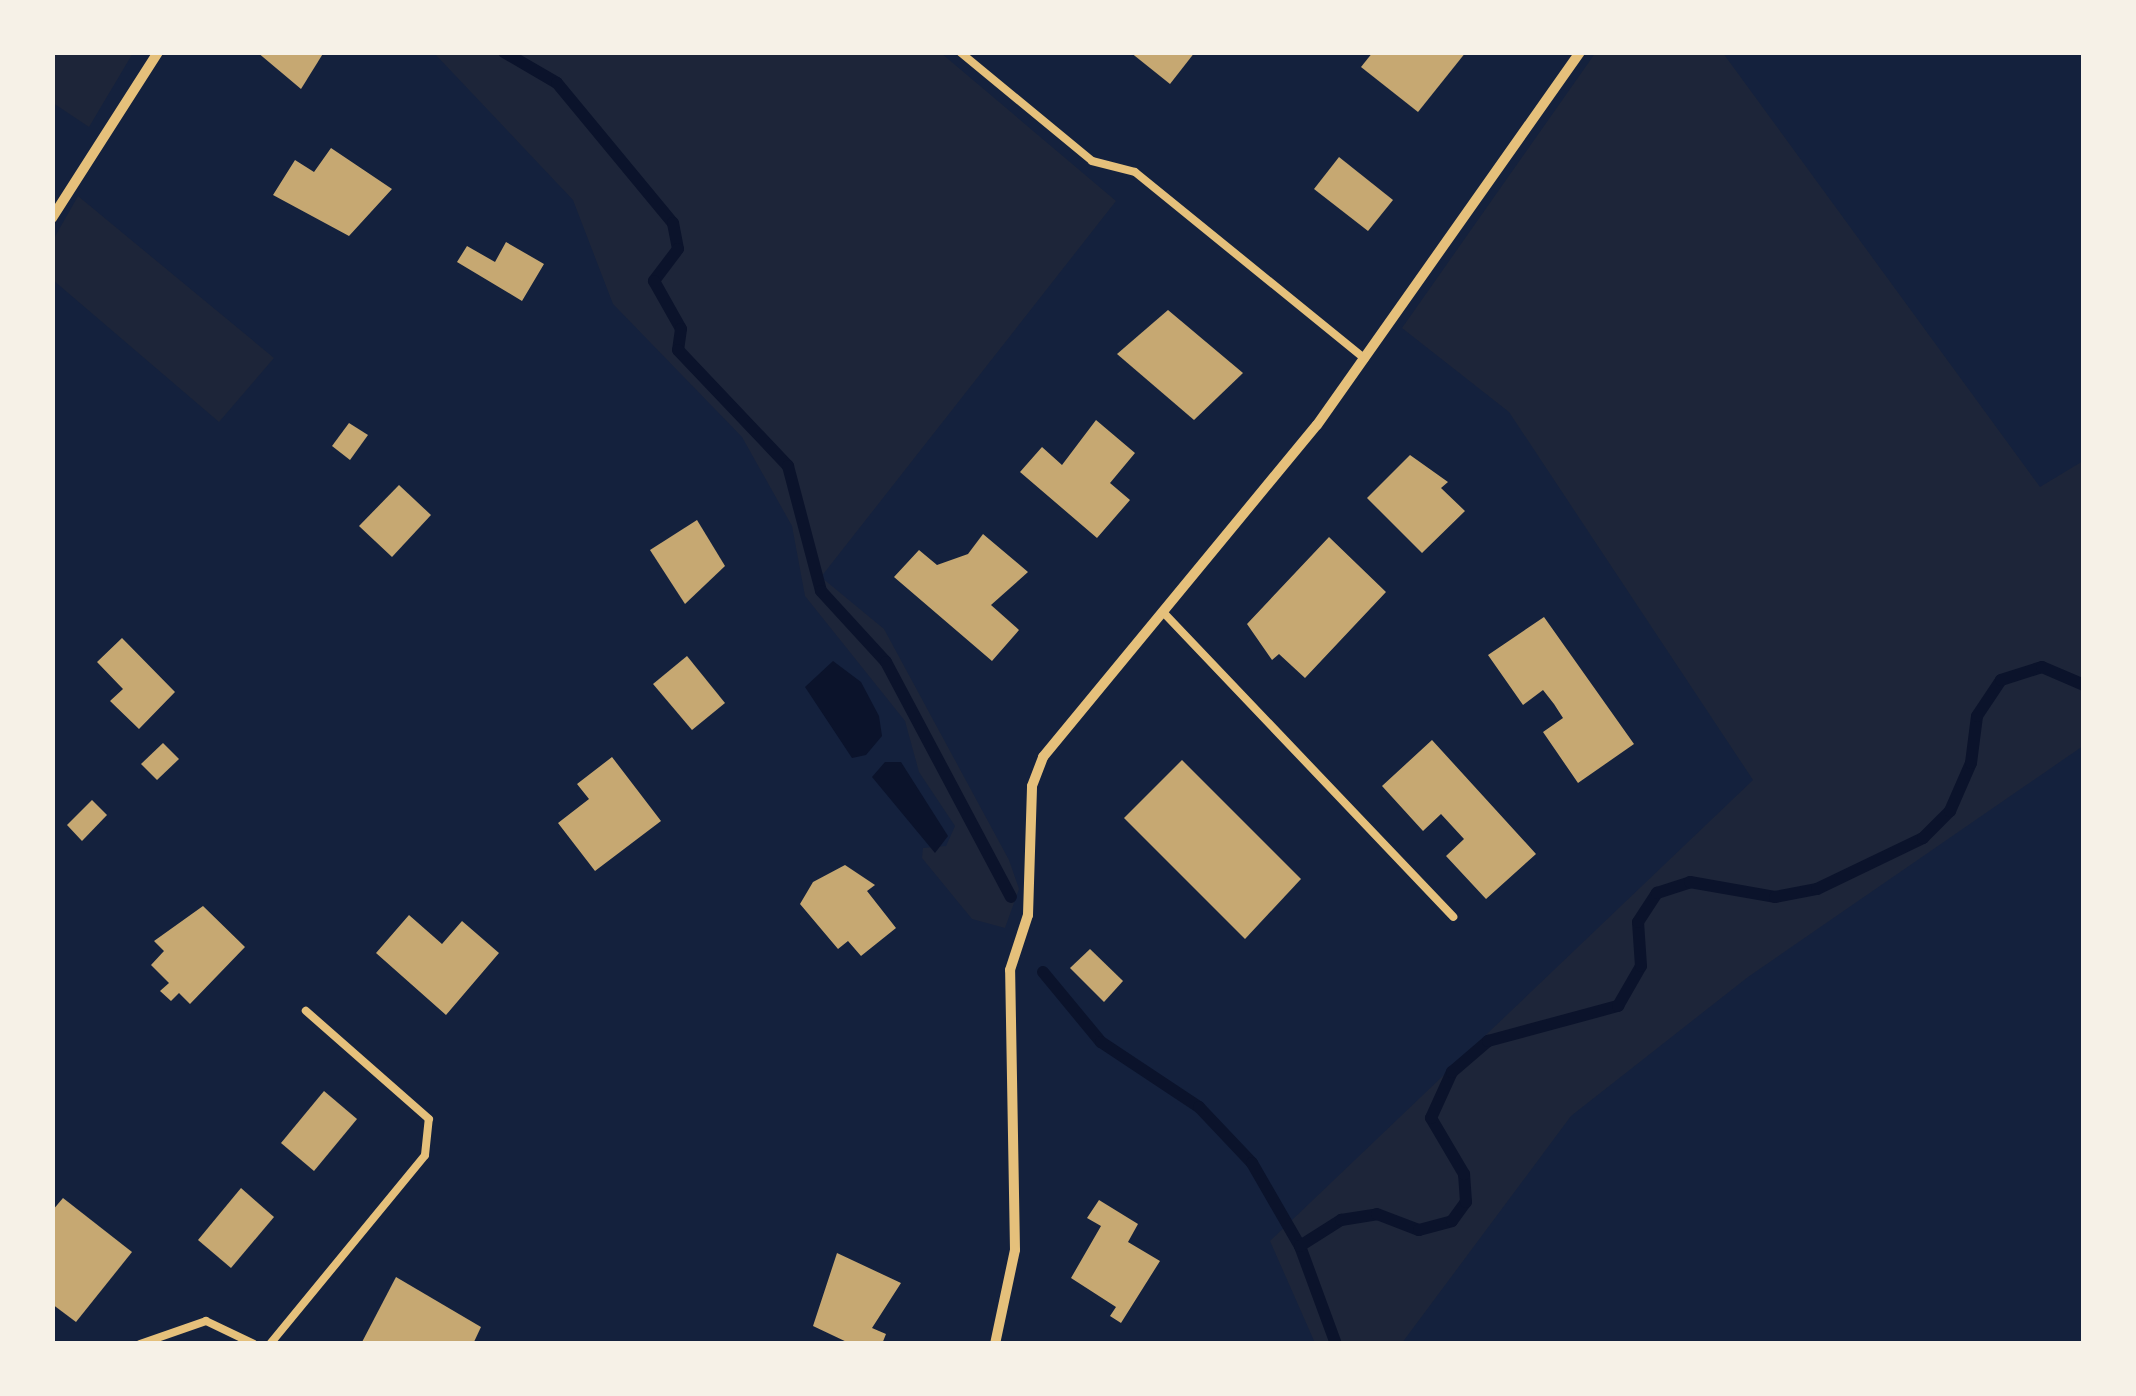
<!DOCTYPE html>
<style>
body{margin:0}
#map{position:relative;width:2136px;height:1396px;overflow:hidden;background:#14213d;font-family:"IBM Plex Serif",serif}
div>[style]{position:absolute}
.green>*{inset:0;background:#1d2539}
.water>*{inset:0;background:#0b132b}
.stream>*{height:12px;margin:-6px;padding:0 6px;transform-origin:6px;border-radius:6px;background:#0b132b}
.building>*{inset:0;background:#c6a872}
.service>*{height:8px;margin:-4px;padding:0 4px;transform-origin:4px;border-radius:4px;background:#e5c07b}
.minor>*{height:10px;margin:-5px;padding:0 5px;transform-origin:5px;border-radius:5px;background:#e5c07b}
span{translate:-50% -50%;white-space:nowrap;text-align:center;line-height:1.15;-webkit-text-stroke:10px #f6f1e7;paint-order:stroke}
.frame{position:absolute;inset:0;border:55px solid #f6f1e7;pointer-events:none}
</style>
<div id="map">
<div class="green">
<i style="clip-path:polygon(1596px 52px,1723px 53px,2040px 487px,2083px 461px,2083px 746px,1748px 977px,1571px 1116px,1402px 1343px,1315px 1343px,1270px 1241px,1753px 780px,1509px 412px,1402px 328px)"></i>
<i style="clip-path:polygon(52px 53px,133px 53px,89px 127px,53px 103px)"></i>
<i style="clip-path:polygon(434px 53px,941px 53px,1116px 201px,821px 577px,884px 629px,1009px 860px,1019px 889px,1005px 928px,972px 919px,922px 858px,923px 848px,946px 846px,955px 826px,919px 772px,905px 721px,805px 596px,792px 526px,742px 437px,613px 304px,573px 200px)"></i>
<i style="clip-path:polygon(78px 196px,274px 358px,219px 422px,53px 280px,53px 240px)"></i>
</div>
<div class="water">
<i style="clip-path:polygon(833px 661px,861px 682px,879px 716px,882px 736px,866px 755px,852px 758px,805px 687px)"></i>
<i style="clip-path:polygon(885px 762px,901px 762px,948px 836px,935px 853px,872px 777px)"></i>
</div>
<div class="stream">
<i style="left:504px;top:52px;width:61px;rotate:30.3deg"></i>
<i style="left:557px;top:83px;width:182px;rotate:50.4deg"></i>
<i style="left:673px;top:223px;width:26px;rotate:79deg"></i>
<i style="left:678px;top:249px;width:40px;rotate:127deg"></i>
<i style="left:654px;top:281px;width:55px;rotate:60.6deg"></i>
<i style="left:681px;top:329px;width:21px;rotate:98deg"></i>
<i style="left:678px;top:350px;width:160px;rotate:46.5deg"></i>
<i style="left:788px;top:466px;width:129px;rotate:75.2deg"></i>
<i style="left:821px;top:591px;width:96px;rotate:47.5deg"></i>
<i style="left:886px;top:662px;width:266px;rotate:62deg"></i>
<i style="left:1043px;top:972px;width:91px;rotate:50.4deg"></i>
<i style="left:1101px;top:1042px;width:118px;rotate:33.6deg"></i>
<i style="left:1199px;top:1107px;width:77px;rotate:46.6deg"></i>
<i style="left:1252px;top:1163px;width:96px;rotate:60deg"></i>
<i style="left:1336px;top:1344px;width:104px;rotate:-110.2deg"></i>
<i style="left:1300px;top:1246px;width:49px;rotate:-32.4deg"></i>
<i style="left:1341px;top:1220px;width:36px;rotate:-9deg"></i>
<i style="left:1377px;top:1214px;width:45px;rotate:20.9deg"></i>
<i style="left:1419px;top:1230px;width:34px;rotate:-15deg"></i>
<i style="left:1452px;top:1221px;width:24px;rotate:-54deg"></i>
<i style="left:1466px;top:1202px;width:28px;rotate:-94deg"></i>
<i style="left:1464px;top:1174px;width:65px;rotate:-120.5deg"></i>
<i style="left:1431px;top:1118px;width:51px;rotate:-65.5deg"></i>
<i style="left:1452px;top:1072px;width:48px;rotate:-40.7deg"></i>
<i style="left:1488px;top:1041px;width:135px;rotate:-15.1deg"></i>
<i style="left:1618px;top:1006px;width:46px;rotate:-60.1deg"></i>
<i style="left:1641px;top:966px;width:44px;rotate:-93.9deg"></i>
<i style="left:1638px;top:922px;width:35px;rotate:-57deg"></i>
<i style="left:1657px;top:893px;width:35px;rotate:-18deg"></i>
<i style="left:1690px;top:882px;width:86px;rotate:10deg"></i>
<i style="left:1775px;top:897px;width:43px;rotate:-10.8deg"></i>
<i style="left:1817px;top:889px;width:118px;rotate:-25.7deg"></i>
<i style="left:1923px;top:838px;width:38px;rotate:-45deg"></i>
<i style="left:1950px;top:811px;width:52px;rotate:-66.4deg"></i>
<i style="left:1971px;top:763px;width:47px;rotate:-82.7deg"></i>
<i style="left:1977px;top:716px;width:43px;rotate:-56.3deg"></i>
<i style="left:2001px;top:680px;width:43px;rotate:-17.6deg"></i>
<i style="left:2042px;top:667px;width:46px;rotate:23.2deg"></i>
</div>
<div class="building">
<i style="clip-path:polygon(257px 52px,324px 52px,301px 89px)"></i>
<i style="clip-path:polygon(1130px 52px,1195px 52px,1170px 84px)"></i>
<i style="clip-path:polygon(1373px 52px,1466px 52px,1418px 112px,1361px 67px)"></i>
<i style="clip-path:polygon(331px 148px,392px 189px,349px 236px,273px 195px,295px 160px,314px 172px)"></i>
<i style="clip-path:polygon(1339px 157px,1393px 200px,1368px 231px,1314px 189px)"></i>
<i style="clip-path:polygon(506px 242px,544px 264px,522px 301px,457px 262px,467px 246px,495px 262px)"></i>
<i style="clip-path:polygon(1168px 310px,1243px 373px,1194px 420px,1117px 354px)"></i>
<i style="clip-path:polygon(1096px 420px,1135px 453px,1110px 483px,1130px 500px,1097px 538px,1020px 472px,1042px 447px,1062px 465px)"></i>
<i style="clip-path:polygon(349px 423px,368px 435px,350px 460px,332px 446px)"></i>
<i style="clip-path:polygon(1410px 455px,1448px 482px,1441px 488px,1465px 511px,1422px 553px,1367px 498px)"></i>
<i style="clip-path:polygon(399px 485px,431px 515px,392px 557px,359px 526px)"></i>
<i style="clip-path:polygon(697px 520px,725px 566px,685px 604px,650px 550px)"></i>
<i style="clip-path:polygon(983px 534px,1028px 572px,991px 605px,1019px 630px,992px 661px,894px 577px,919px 550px,937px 565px,968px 554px)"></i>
<i style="clip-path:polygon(1329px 537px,1386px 592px,1305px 678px,1279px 654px,1272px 660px,1247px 624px)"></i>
<i style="clip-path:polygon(1544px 617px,1634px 744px,1578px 783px,1543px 732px,1563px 718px,1554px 704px,1543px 690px,1523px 705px,1488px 655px)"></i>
<i style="clip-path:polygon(122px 638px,175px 692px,139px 729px,110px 701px,123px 689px,97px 662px)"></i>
<i style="clip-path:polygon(687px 656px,725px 703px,692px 730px,653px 684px)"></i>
<i style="clip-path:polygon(1432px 740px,1536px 854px,1486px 899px,1446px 856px,1464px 839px,1441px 814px,1423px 831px,1382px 786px)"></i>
<i style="clip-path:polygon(163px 743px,179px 759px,157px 780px,141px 764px)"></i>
<i style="clip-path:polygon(612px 757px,661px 821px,595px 871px,558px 823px,589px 799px,577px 784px)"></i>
<i style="clip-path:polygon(1182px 760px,1301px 879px,1245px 939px,1124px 818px)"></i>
<i style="clip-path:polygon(92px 800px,107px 815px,82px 841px,67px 825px)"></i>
<i style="clip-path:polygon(845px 865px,875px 885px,867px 891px,896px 928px,861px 956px,848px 941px,838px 949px,800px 904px,813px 882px)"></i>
<i style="clip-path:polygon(203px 906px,245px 947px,190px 1004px,179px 993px,171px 1001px,160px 991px,169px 983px,151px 965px,164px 951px,154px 941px)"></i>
<i style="clip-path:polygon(409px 915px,442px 944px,462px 921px,499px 953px,446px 1015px,376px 953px)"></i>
<i style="clip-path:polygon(1090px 949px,1123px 981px,1104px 1002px,1070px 968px)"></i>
<i style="clip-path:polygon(324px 1091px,357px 1119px,314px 1171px,281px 1143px)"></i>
<i style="clip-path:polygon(241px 1188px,274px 1217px,231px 1268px,198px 1240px)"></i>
<i style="clip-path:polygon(63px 1198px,132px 1252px,76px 1322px,52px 1304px,52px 1211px)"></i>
<i style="clip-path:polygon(1099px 1200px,1138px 1224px,1128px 1242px,1160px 1261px,1121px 1323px,1110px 1316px,1116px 1307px,1071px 1278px,1101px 1226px,1087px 1218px)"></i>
<i style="clip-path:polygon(837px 1253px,901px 1283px,872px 1328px,886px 1334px,882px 1344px,851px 1344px,813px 1326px)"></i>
<i style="clip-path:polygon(396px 1277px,481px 1327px,473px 1344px,361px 1344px)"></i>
</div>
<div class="service">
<i style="left:960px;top:52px;width:171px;rotate:39.5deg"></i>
<i style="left:1092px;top:161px;width:44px;rotate:14.3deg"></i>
<i style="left:1135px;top:172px;width:296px;rotate:39.1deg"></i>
<i style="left:1163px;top:612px;width:421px;rotate:46.4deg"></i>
<i style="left:140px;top:1344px;width:70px;rotate:-19.2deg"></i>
<i style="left:206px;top:1321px;width:53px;rotate:25.6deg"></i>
<i style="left:270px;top:1344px;width:244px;rotate:-50.6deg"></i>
<i style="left:425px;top:1155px;width:36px;rotate:-84deg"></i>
<i style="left:429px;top:1119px;width:164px;rotate:-138.7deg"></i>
</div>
<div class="minor">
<i style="left:52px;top:218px;width:197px;rotate:-57.4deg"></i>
<i style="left:995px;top:1344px;width:96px;rotate:-78deg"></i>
<i style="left:1015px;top:1250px;width:280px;rotate:-91deg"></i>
<i style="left:1010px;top:970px;width:58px;rotate:-71.9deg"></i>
<i style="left:1028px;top:915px;width:129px;rotate:-88.2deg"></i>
<i style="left:1032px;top:786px;width:31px;rotate:-69deg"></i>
<i style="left:1043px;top:757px;width:430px;rotate:-50.5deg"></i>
<i style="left:1317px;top:425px;width:456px;rotate:-54.8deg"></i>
</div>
<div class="frame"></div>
</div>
